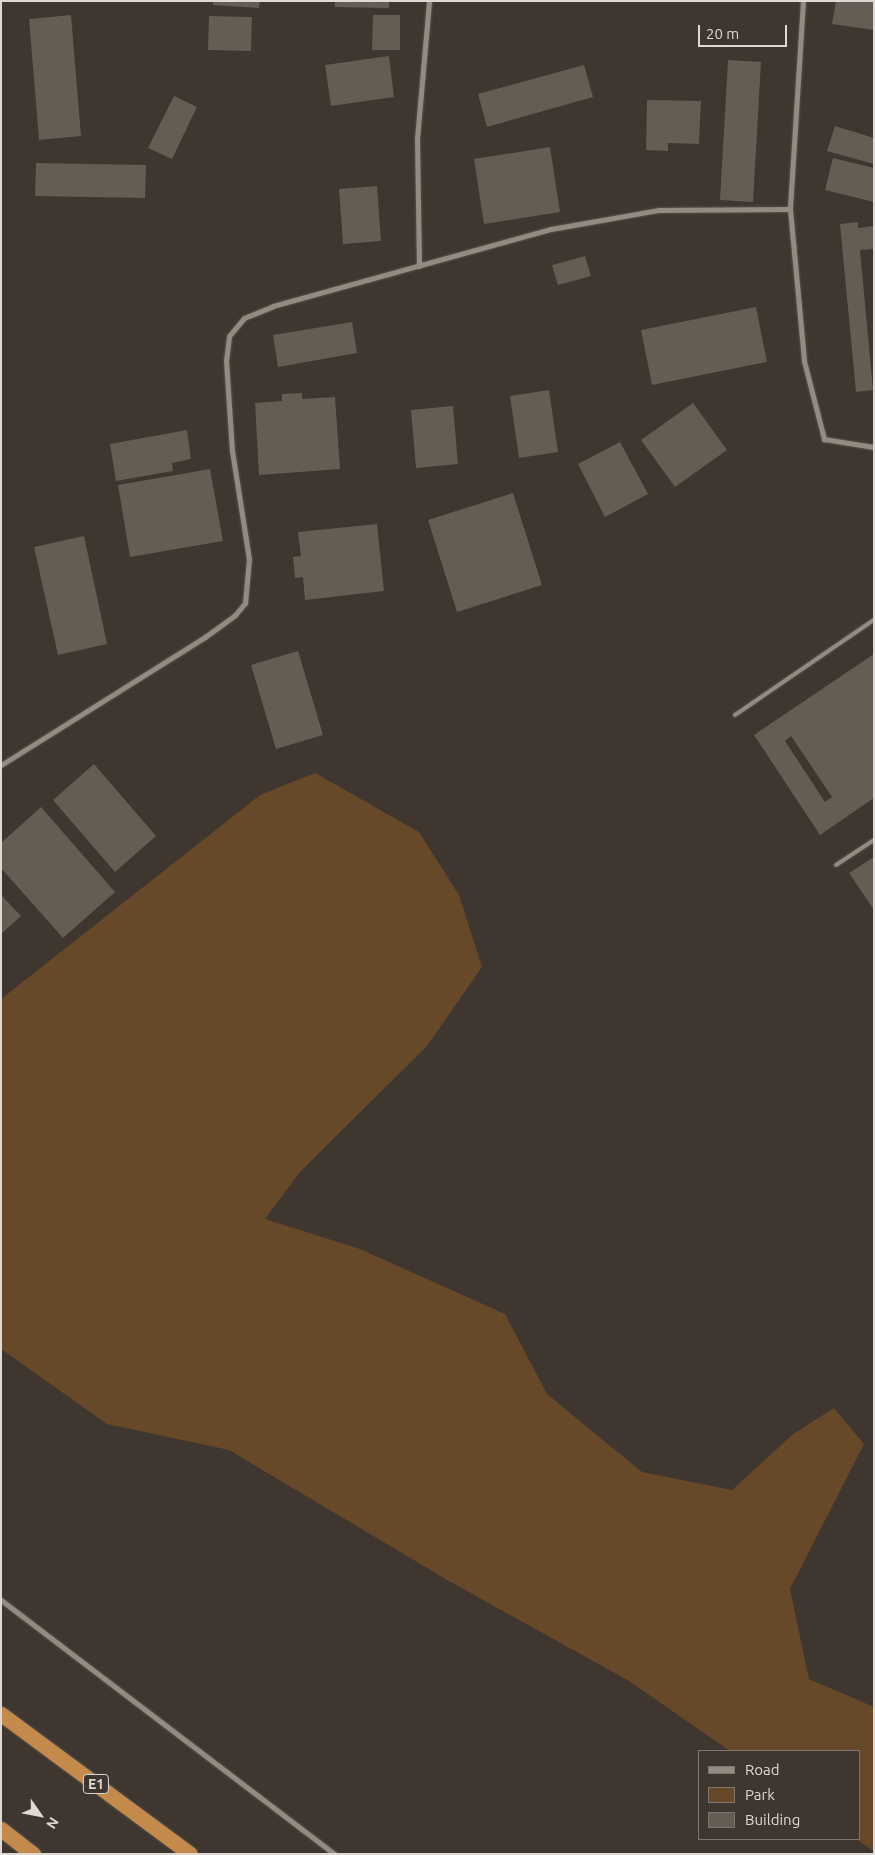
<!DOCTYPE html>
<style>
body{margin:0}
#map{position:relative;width:875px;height:1855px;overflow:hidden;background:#3e362f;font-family:Ubuntu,sans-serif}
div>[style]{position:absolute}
.green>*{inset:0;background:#674828}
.building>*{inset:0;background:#655c54}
.roads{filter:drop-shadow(0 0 1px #59524c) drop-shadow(0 0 1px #59524c)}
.service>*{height:4px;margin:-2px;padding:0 2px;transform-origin:2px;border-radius:2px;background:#938a81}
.minor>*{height:5px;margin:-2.5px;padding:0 2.5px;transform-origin:2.5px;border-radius:2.5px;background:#938a81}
.motorway>*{height:15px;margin:-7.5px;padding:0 7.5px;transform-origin:7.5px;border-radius:7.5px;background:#c48a4b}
span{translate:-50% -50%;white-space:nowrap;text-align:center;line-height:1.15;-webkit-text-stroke:4px #3e362f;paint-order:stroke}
.shield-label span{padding:1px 4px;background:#3e362f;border:1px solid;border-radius:4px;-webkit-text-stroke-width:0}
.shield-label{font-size:14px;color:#ded9d4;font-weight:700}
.frame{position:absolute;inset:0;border:2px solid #ded9d4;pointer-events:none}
.legend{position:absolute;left:698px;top:1750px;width:162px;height:90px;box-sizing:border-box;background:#3e362f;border:1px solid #7e7771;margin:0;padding:6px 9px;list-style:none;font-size:15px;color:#ded9d4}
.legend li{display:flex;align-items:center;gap:10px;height:25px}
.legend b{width:25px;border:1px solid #7e7771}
.north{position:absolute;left:15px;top:1790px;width:50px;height:50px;-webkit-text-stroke:4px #3e362f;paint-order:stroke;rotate:123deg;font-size:14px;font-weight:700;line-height:20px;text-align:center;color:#ded9d4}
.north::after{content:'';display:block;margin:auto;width:18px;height:22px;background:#ded9d4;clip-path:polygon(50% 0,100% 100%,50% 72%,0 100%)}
.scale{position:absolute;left:698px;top:25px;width:89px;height:22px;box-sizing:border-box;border:2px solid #ded9d4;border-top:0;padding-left:6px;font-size:15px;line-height:18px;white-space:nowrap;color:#ded9d4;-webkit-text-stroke:4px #3e362f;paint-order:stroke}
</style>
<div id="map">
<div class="green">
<i style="clip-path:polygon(315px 773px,419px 832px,459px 895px,482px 967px,427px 1046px,300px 1172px,265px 1219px,360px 1249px,505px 1314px,547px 1394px,642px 1472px,732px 1490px,792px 1435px,834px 1408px,864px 1444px,790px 1589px,809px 1679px,874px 1707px,874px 1851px,856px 1839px,859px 1839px,859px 1751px,730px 1751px,629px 1681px,449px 1581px,229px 1450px,107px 1424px,1px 1349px,1px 999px,260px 795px)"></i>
</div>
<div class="building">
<i style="clip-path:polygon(213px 1px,260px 1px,259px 8px,213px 5px)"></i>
<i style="clip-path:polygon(335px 1px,389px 1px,389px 8px,335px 7px)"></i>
<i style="clip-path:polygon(836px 1px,874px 2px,874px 30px,832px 24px)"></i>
<i style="clip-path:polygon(71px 15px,81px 136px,39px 140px,29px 19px)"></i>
<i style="clip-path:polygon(373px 15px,400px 15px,400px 50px,372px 50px)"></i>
<i style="clip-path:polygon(209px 16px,252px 17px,251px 51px,208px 50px)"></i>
<i style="clip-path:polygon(389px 56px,394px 97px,331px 106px,325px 65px)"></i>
<i style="clip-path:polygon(728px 60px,761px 62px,753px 202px,720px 200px)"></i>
<i style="clip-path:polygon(584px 65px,593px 97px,487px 127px,478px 94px)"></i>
<i style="clip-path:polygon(174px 96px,197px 107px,172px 159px,148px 148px)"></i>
<i style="clip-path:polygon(647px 100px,701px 101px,699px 144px,668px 143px,668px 151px,646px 150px)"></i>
<i style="clip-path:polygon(835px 126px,874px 138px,874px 164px,827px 151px)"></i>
<i style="clip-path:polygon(550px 147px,560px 212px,484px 224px,474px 159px)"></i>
<i style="clip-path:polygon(833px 158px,874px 168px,874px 202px,825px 190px)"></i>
<i style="clip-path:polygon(36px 163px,146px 165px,145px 198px,35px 196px)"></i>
<i style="clip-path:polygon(377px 186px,381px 241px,343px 244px,339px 189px)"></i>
<i style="clip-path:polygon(858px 222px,858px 228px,874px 226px,874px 249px,860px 250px,873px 390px,856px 392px,840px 224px)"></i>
<i style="clip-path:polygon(585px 256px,591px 276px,558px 285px,552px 265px)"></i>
<i style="clip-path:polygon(756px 307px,767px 362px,652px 385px,641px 330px)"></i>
<i style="clip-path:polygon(352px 322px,357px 353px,278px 367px,273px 335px)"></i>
<i style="clip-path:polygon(549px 390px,558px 452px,519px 458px,510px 396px)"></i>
<i style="clip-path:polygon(302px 393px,302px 399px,335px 397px,340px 469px,259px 475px,255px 403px,282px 401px,282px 394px)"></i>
<i style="clip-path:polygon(693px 403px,727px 450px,675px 487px,641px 440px)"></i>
<i style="clip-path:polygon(453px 406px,458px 464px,416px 468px,411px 410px)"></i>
<i style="clip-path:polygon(187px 430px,191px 459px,172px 463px,173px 471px,116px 481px,110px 444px)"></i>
<i style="clip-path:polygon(620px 442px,648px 494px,605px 517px,578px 464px)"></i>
<i style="clip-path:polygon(210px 469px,223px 541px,130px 557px,118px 485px)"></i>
<i style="clip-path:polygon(513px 493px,542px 585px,457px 612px,428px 520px)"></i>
<i style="clip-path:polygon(377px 524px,384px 591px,305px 600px,303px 577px,295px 578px,293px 557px,301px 556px,298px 532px)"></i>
<i style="clip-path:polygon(84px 536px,107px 644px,58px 655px,34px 547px)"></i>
<i style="clip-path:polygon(298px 651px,323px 735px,276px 749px,251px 665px)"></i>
<i style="clip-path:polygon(evenodd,874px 654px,874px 798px,820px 835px,754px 735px,874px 654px,791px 736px,832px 797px,825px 802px,785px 741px,791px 736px)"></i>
<i style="clip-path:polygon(94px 764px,156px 836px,115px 872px,53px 800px)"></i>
<i style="clip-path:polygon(41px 807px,115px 892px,63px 938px,1px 868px,1px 843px)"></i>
<i style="clip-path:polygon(874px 857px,874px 910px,849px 873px)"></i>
<i style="clip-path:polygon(1px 895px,21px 916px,1px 934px)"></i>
</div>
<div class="roads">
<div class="service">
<i style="left:735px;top:715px;width:168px;rotate:-34.4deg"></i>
<i style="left:836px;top:865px;width:45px;rotate:-33.3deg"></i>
</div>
<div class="minor">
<i style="left:803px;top:1px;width:208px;rotate:93.6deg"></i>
<i style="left:790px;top:209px;width:153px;rotate:84.7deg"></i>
<i style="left:804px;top:361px;width:81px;rotate:75.6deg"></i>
<i style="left:824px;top:439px;width:51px;rotate:9.1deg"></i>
<i style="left:419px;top:266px;width:127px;rotate:-90.9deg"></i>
<i style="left:417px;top:139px;width:139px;rotate:-85deg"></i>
<i style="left:1px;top:765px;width:241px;rotate:-32.1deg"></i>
<i style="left:205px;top:637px;width:37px;rotate:-36deg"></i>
<i style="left:235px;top:615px;width:16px;rotate:-50deg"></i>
<i style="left:245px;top:603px;width:44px;rotate:-84.8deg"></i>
<i style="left:249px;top:559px;width:109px;rotate:-98.9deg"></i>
<i style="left:232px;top:451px;width:90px;rotate:-93.8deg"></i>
<i style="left:226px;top:361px;width:25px;rotate:-83deg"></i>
<i style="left:229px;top:336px;width:23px;rotate:-50deg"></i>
<i style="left:244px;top:318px;width:31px;rotate:-22deg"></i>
<i style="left:273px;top:306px;width:288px;rotate:-15.5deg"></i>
<i style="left:551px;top:229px;width:110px;rotate:-10deg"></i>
<i style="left:659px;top:210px;width:131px;rotate:-0.4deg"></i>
<i style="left:1px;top:1600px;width:420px;rotate:37.3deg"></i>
</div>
<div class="motorway">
<i style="left:1px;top:1714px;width:235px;rotate:36.5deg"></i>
<i style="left:1px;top:1829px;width:41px;rotate:38deg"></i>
</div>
</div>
<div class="shield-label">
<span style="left:96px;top:1784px">E1</span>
</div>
<div class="frame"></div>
<ul class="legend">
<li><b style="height:6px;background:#938a81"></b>Road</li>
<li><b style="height:14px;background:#674828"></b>Park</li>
<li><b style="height:14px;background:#655c54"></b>Building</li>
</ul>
<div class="north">N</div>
<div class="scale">20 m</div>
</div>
